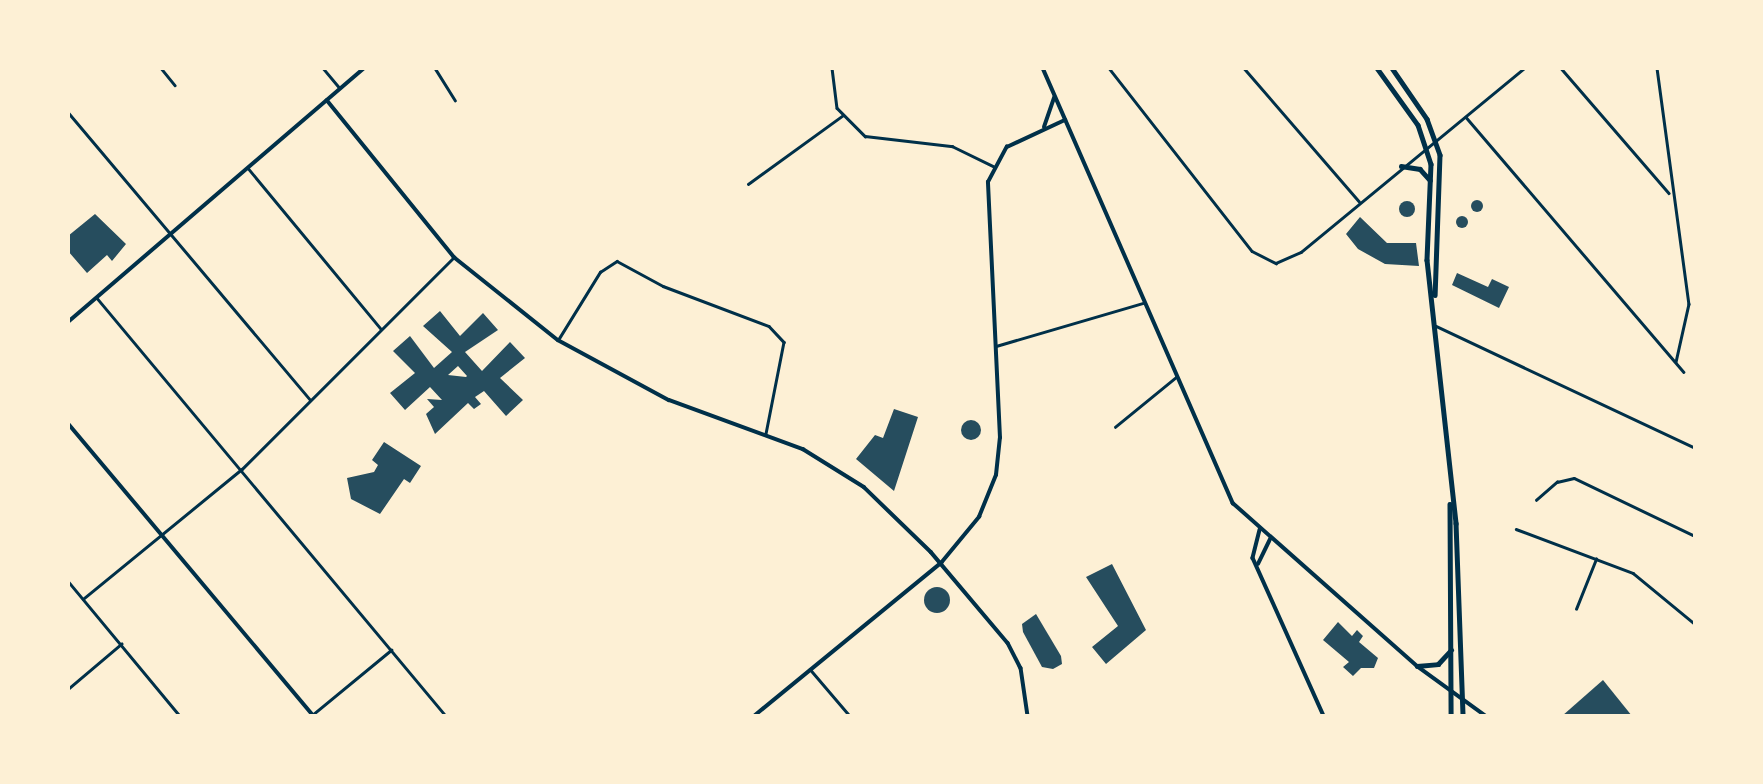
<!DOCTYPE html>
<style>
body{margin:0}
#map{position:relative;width:1763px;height:784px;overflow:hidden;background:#fdf0d5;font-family:"Varela Round",sans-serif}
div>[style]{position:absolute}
.building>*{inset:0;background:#264d5e}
.round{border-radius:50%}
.minor>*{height:2.5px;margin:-1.25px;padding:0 1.25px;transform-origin:1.25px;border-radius:1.25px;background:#003049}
.tertiary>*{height:3.5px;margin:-1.75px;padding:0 1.75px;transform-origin:1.75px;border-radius:1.75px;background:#003049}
.secondary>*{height:4.5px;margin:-2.25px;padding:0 2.25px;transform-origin:2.25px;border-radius:2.25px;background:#003049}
span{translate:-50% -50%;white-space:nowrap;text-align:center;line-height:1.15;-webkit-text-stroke:6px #fdf0d5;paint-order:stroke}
.frame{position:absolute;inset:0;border:70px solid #fdf0d5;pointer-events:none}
</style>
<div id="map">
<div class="building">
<i class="round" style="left:1471px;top:200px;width:12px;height:12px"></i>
<i class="round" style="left:1399px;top:201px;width:16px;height:16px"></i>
<i style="clip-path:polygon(95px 214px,126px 244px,112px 261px,107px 255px,87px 273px,68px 251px,68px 236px)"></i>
<i class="round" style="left:1456px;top:216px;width:12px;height:12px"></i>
<i style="clip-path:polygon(1360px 217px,1387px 243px,1416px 243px,1419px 266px,1385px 264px,1358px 249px,1346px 234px)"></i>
<i style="clip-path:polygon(1457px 273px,1488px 287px,1492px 279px,1509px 287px,1499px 308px,1452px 285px)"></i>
<i style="clip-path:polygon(evenodd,440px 311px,460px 336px,483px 313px,498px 330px,465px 352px,482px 371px,510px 342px,525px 358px,500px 378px,523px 400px,506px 416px,484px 391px,475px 397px,481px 404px,474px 409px,468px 403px,435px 434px,426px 414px,434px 407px,427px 399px,442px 400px,430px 387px,405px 410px,390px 393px,415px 373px,393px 351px,410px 336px,434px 368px,452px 352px,423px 326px,440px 311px,458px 366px,467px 376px,466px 377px,448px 375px,458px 366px)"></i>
<i style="clip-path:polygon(894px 409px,918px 417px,894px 491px,856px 459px,875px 435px,883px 438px)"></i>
<i class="round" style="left:961px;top:420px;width:20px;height:20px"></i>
<i style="clip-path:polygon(384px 442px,421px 466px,410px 483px,404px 479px,380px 514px,351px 499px,347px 478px,374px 472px,378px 465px,372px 460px)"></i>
<i style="clip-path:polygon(1112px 564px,1146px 630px,1106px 664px,1092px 647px,1118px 626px,1086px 577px)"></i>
<i class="round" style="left:924px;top:587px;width:26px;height:26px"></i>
<i style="clip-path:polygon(1036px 614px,1061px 656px,1062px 664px,1053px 669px,1042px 667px,1023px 632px,1022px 624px)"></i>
<i style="clip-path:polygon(1338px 622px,1352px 636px,1357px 630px,1363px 636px,1359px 642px,1378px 658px,1374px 668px,1361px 668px,1353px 676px,1343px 667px,1349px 662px,1323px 640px)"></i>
<i style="clip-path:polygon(1603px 680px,1632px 716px,1562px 716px)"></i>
</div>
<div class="minor">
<i style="left:161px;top:68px;width:22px;rotate:51deg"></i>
<i style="left:323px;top:68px;width:26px;rotate:50deg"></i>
<i style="left:435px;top:68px;width:38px;rotate:58deg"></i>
<i style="left:832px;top:68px;width:40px;rotate:82.9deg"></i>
<i style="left:837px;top:108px;width:40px;rotate:45deg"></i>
<i style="left:865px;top:136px;width:88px;rotate:6.6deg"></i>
<i style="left:952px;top:146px;width:46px;rotate:26deg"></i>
<i style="left:1109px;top:68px;width:232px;rotate:52deg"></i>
<i style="left:1252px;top:251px;width:27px;rotate:27deg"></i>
<i style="left:1276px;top:263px;width:27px;rotate:-24deg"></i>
<i style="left:1301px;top:252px;width:289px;rotate:-39.5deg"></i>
<i style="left:1244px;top:68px;width:176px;rotate:49.2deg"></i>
<i style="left:1561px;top:68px;width:165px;rotate:49.2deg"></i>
<i style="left:1657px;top:68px;width:238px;rotate:82.3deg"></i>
<i style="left:1689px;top:304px;width:59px;rotate:102.6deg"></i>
<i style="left:68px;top:112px;width:375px;rotate:49.9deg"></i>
<i style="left:1466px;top:117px;width:335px;rotate:49.5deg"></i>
<i style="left:248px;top:168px;width:209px;rotate:50.4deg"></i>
<i style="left:748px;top:184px;width:116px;rotate:-35.9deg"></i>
<i style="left:97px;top:298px;width:545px;rotate:50.14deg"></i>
<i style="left:1436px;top:326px;width:286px;rotate:25.2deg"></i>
<i style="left:558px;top:340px;width:80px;rotate:-58.3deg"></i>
<i style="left:600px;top:272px;width:20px;rotate:-33deg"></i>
<i style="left:617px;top:261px;width:52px;rotate:28.5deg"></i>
<i style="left:663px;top:286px;width:113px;rotate:20.7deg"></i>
<i style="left:769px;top:326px;width:22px;rotate:47deg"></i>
<i style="left:784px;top:342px;width:94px;rotate:101.1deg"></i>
<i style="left:996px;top:346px;width:153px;rotate:-16.3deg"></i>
<i style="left:1115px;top:427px;width:79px;rotate:-39.3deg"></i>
<i style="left:1536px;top:500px;width:28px;rotate:-41deg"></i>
<i style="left:1557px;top:482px;width:17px;rotate:-13deg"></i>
<i style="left:1574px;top:478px;width:134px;rotate:25.6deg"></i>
<i style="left:1516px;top:529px;width:125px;rotate:20.6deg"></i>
<i style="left:1633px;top:573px;width:80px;rotate:39.4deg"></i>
<i style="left:68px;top:581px;width:175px;rotate:50.3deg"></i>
<i style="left:83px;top:599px;width:205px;rotate:-39.3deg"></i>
<i style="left:242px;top:469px;width:300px;rotate:-45deg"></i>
<i style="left:1576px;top:609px;width:54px;rotate:-68.2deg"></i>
<i style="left:810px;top:669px;width:62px;rotate:49.6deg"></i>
<i style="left:68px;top:689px;width:70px;rotate:-40.3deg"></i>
<i style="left:311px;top:716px;width:104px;rotate:-39.5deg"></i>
</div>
<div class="tertiary">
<i style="left:1043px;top:68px;width:475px;rotate:66.4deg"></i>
<i style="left:1233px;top:503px;width:246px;rotate:41.5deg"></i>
<i style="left:1417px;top:666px;width:85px;rotate:35.9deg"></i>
<i style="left:327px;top:100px;width:202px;rotate:51deg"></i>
<i style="left:454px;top:257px;width:133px;rotate:38.6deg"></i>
<i style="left:558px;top:340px;width:126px;rotate:28.4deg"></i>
<i style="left:669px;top:400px;width:143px;rotate:20.1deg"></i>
<i style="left:803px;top:449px;width:72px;rotate:31.9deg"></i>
<i style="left:864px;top:487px;width:93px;rotate:44.1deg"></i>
<i style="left:931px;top:552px;width:119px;rotate:49.8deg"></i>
<i style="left:1008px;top:643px;width:28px;rotate:63deg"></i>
<i style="left:1021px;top:668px;width:49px;rotate:81.7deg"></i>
<i style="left:1044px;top:127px;width:31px;rotate:-71deg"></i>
<i style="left:68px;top:322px;width:390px;rotate:-40.6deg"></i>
<i style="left:68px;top:423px;width:383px;rotate:50deg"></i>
<i style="left:1260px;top:530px;width:29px;rotate:104deg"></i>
<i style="left:1253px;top:558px;width:173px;rotate:65.8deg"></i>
<i style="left:1258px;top:564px;width:28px;rotate:-64deg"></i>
<i style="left:754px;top:716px;width:242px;rotate:-39.3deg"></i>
<i style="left:941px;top:563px;width:60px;rotate:-50.4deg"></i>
<i style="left:979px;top:517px;width:45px;rotate:-68deg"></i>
<i style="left:996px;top:475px;width:37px;rotate:-84deg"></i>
<i style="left:1000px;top:438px;width:256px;rotate:-92.7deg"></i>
<i style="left:988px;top:182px;width:40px;rotate:-62deg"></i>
<i style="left:1007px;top:147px;width:64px;rotate:-25deg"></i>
</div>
<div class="secondary">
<i style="left:1377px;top:68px;width:70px;rotate:54.3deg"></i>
<i style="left:1418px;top:125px;width:41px;rotate:71.6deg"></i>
<i style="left:1431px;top:164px;width:96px;rotate:92.4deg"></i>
<i style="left:1427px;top:260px;width:265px;rotate:83.7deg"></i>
<i style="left:1456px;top:523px;width:193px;rotate:87.9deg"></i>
<i style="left:1392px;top:68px;width:62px;rotate:55.5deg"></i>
<i style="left:1427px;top:119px;width:38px;rotate:70deg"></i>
<i style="left:1440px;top:155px;width:140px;rotate:92deg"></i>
<i style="left:1401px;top:166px;width:19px;rotate:9deg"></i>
<i style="left:1420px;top:169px;width:15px;rotate:48deg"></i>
<i style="left:1450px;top:504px;width:212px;rotate:89.7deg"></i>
<i style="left:1417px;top:666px;width:21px;rotate:-5deg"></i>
<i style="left:1438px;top:664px;width:19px;rotate:-47deg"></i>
</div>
<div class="frame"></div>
</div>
